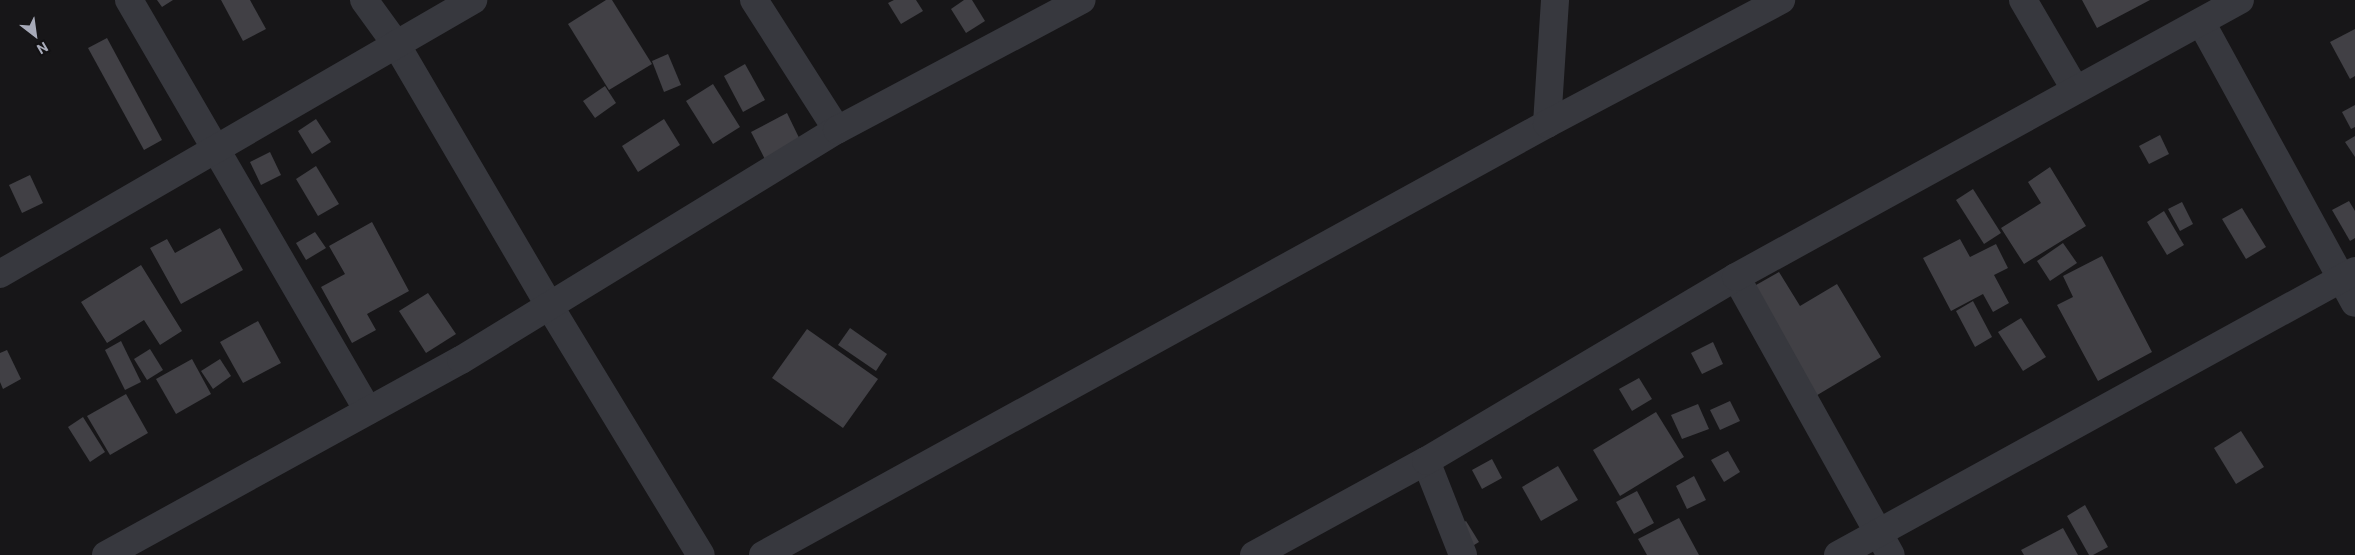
<!DOCTYPE html>
<style>
body{margin:0}
#map{position:relative;width:2355px;height:555px;overflow:hidden;background:#171618;font-family:Roboto,sans-serif}
div>[style]{position:absolute}
.building>*{inset:0;background:#414045}
.minor>*{height:28px;margin:-14px;padding:0 14px;transform-origin:14px;border-radius:14px;background:#37383e}
span{translate:-50% -50%;white-space:nowrap;text-align:center;line-height:1.15;-webkit-text-stroke:4px #121113;paint-order:stroke}
.north{position:absolute;left:10px;top:10px;width:50px;height:50px;-webkit-text-stroke:4px #121113;paint-order:stroke;rotate:150deg;font-size:14px;font-weight:700;line-height:20px;text-align:center;color:#a8abb9}
.north::after{content:'';display:block;margin:auto;width:18px;height:22px;background:#a8abb9;clip-path:polygon(50% 0,100% 100%,50% 72%,0 100%)}
</style>
<div id="map">
<div class="building">
<i style="clip-path:polygon(157px 0,173px 0,162px 7px)"></i>
<i style="clip-path:polygon(221px 0,250px 0,266px 29px,243px 41px)"></i>
<i style="clip-path:polygon(606px 0,612px 0,652px 64px,609px 90px,568px 24px)"></i>
<i style="clip-path:polygon(894px 0,916px 0,923px 11px,901px 24px,888px 3px)"></i>
<i style="clip-path:polygon(964px 0,972px 0,985px 21px,966px 33px,951px 9px)"></i>
<i style="clip-path:polygon(2082px 0,2150px 0,2097px 28px)"></i>
<i style="clip-path:polygon(2355px 29px,2355px 76px,2350px 79px,2330px 42px)"></i>
<i style="clip-path:polygon(107px 38px,162px 140px,144px 150px,88px 48px)"></i>
<i style="clip-path:polygon(668px 54px,681px 85px,664px 92px,652px 61px)"></i>
<i style="clip-path:polygon(745px 64px,765px 100px,743px 112px,724px 76px)"></i>
<i style="clip-path:polygon(713px 84px,740px 127px,713px 144px,686px 101px)"></i>
<i style="clip-path:polygon(605px 86px,616px 103px,595px 118px,583px 101px)"></i>
<i style="clip-path:polygon(2355px 105px,2355px 127px,2351px 129px,2342px 112px)"></i>
<i style="clip-path:polygon(787px 113px,804px 148px,769px 167px,751px 132px)"></i>
<i style="clip-path:polygon(316px 119px,331px 142px,312px 154px,298px 131px)"></i>
<i style="clip-path:polygon(664px 119px,680px 145px,638px 172px,622px 146px)"></i>
<i style="clip-path:polygon(2160px 135px,2169px 154px,2149px 164px,2139px 146px)"></i>
<i style="clip-path:polygon(2355px 136px,2355px 157px,2345px 142px)"></i>
<i style="clip-path:polygon(270px 152px,281px 175px,261px 185px,250px 162px)"></i>
<i style="clip-path:polygon(316px 166px,339px 204px,318px 216px,296px 179px)"></i>
<i style="clip-path:polygon(2050px 167px,2086px 226px,2024px 264px,2001px 228px,2041px 203px,2028px 182px)"></i>
<i style="clip-path:polygon(30px 175px,43px 203px,22px 213px,9px 185px)"></i>
<i style="clip-path:polygon(1973px 189px,2001px 233px,1984px 244px,1956px 200px)"></i>
<i style="clip-path:polygon(2349px 201px,2355px 211px,2355px 238px,2350px 241px,2332px 210px)"></i>
<i style="clip-path:polygon(2182px 202px,2193px 224px,2180px 231px,2168px 209px)"></i>
<i style="clip-path:polygon(2242px 208px,2266px 247px,2246px 259px,2222px 219px)"></i>
<i style="clip-path:polygon(2164px 211px,2184px 245px,2167px 255px,2147px 222px)"></i>
<i style="clip-path:polygon(372px 222px,409px 291px,367px 314px,376px 330px,352px 343px,321px 287px,345px 274px,329px 246px)"></i>
<i style="clip-path:polygon(220px 228px,243px 270px,181px 304px,150px 248px,167px 239px,175px 253px)"></i>
<i style="clip-path:polygon(315px 232px,326px 248px,306px 260px,296px 243px)"></i>
<i style="clip-path:polygon(1960px 239px,1970px 257px,1996px 244px,2008px 268px,1994px 275px,2009px 303px,1993px 312px,1983px 294px,1951px 311px,1923px 258px)"></i>
<i style="clip-path:polygon(2063px 243px,2077px 263px,2050px 281px,2037px 261px)"></i>
<i style="clip-path:polygon(2102px 256px,2152px 352px,2098px 381px,2057px 305px,2073px 297px,2063px 276px)"></i>
<i style="clip-path:polygon(141px 265px,182px 331px,160px 345px,144px 320px,107px 343px,81px 302px)"></i>
<i style="clip-path:polygon(1779px 272px,1800px 306px,1837px 284px,1881px 357px,1814px 397px,1749px 289px)"></i>
<i style="clip-path:polygon(428px 293px,456px 334px,426px 353px,399px 311px)"></i>
<i style="clip-path:polygon(1973px 301px,1992px 337px,1975px 347px,1956px 311px)"></i>
<i style="clip-path:polygon(2021px 318px,2046px 357px,2023px 371px,1998px 332px)"></i>
<i style="clip-path:polygon(258px 321px,281px 363px,243px 383px,220px 342px)"></i>
<i style="clip-path:polygon(850px 328px,887px 354px,876px 371px,838px 345px)"></i>
<i style="clip-path:polygon(807px 329px,878px 379px,843px 428px,772px 378px)"></i>
<i style="clip-path:polygon(121px 341px,141px 382px,125px 390px,105px 350px)"></i>
<i style="clip-path:polygon(1713px 342px,1723px 364px,1702px 374px,1691px 353px)"></i>
<i style="clip-path:polygon(150px 349px,163px 370px,147px 380px,134px 359px)"></i>
<i style="clip-path:polygon(7px 350px,21px 379px,3px 389px,0 382px,0 353px)"></i>
<i style="clip-path:polygon(192px 359px,211px 394px,176px 414px,156px 379px)"></i>
<i style="clip-path:polygon(220px 359px,231px 376px,213px 389px,201px 371px)"></i>
<i style="clip-path:polygon(1639px 378px,1652px 399px,1632px 411px,1619px 389px)"></i>
<i style="clip-path:polygon(126px 394px,148px 433px,110px 455px,87px 416px)"></i>
<i style="clip-path:polygon(1730px 401px,1740px 421px,1720px 430px,1710px 410px)"></i>
<i style="clip-path:polygon(1698px 404px,1709px 429px,1682px 439px,1671px 415px)"></i>
<i style="clip-path:polygon(1656px 412px,1684px 457px,1620px 496px,1593px 450px)"></i>
<i style="clip-path:polygon(83px 417px,105px 452px,90px 462px,68px 427px)"></i>
<i style="clip-path:polygon(2241px 431px,2264px 467px,2236px 484px,2214px 448px)"></i>
<i style="clip-path:polygon(1728px 451px,1740px 472px,1724px 482px,1711px 460px)"></i>
<i style="clip-path:polygon(1492px 459px,1502px 478px,1482px 489px,1472px 470px)"></i>
<i style="clip-path:polygon(1558px 466px,1578px 500px,1541px 521px,1522px 487px)"></i>
<i style="clip-path:polygon(1694px 476px,1706px 500px,1687px 509px,1676px 486px)"></i>
<i style="clip-path:polygon(1637px 491px,1654px 523px,1634px 534px,1616px 502px)"></i>
<i style="clip-path:polygon(2085px 505px,2108px 547px,2093px 555px,2089px 555px,2067px 516px)"></i>
<i style="clip-path:polygon(1679px 518px,1699px 555px,1647px 555px,1638px 539px)"></i>
<i style="clip-path:polygon(1466px 521px,1479px 542px,1461px 553px,1448px 532px)"></i>
<i style="clip-path:polygon(2063px 528px,2078px 555px,2024px 555px,2021px 550px)"></i>
</div>
<div class="minor">
<i style="left:129px;top:0;width:475px;rotate:59.8deg"></i>
<i style="left:364px;top:0;width:54px;rotate:54deg"></i>
<i style="left:396px;top:44px;width:305px;rotate:59.6deg"></i>
<i style="left:550px;top:307px;width:290px;rotate:58.7deg"></i>
<i style="left:754px;top:0;width:154px;rotate:57.4deg"></i>
<i style="left:2023px;top:0;width:103px;rotate:59.7deg"></i>
<i style="left:2201px;top:22px;width:320px;rotate:61.3deg"></i>
<i style="left:1547px;top:124px;width:124px;rotate:-86.3deg"></i>
<i style="left:0;top:274px;width:547px;rotate:-30.08deg"></i>
<i style="left:1736px;top:277px;width:318px;rotate:60.9deg"></i>
<i style="left:1426px;top:461px;width:101px;rotate:68.5deg"></i>
<i style="left:106px;top:555px;width:405px;rotate:-28.8deg"></i>
<i style="left:461px;top:360px;width:441px;rotate:-31.5deg"></i>
<i style="left:837px;top:130px;width:277px;rotate:-28deg"></i>
<i style="left:763px;top:555px;width:895px;rotate:-28.8deg"></i>
<i style="left:1547px;top:124px;width:265px;rotate:-27.9deg"></i>
<i style="left:1254px;top:555px;width:196px;rotate:-28.7deg"></i>
<i style="left:1426px;top:461px;width:360px;rotate:-30.7deg"></i>
<i style="left:1736px;top:277px;width:575px;rotate:-28.79deg"></i>
<i style="left:1838px;top:555px;width:590px;rotate:-28.78deg"></i>
</div>
<div class="north">N</div>
</div>
